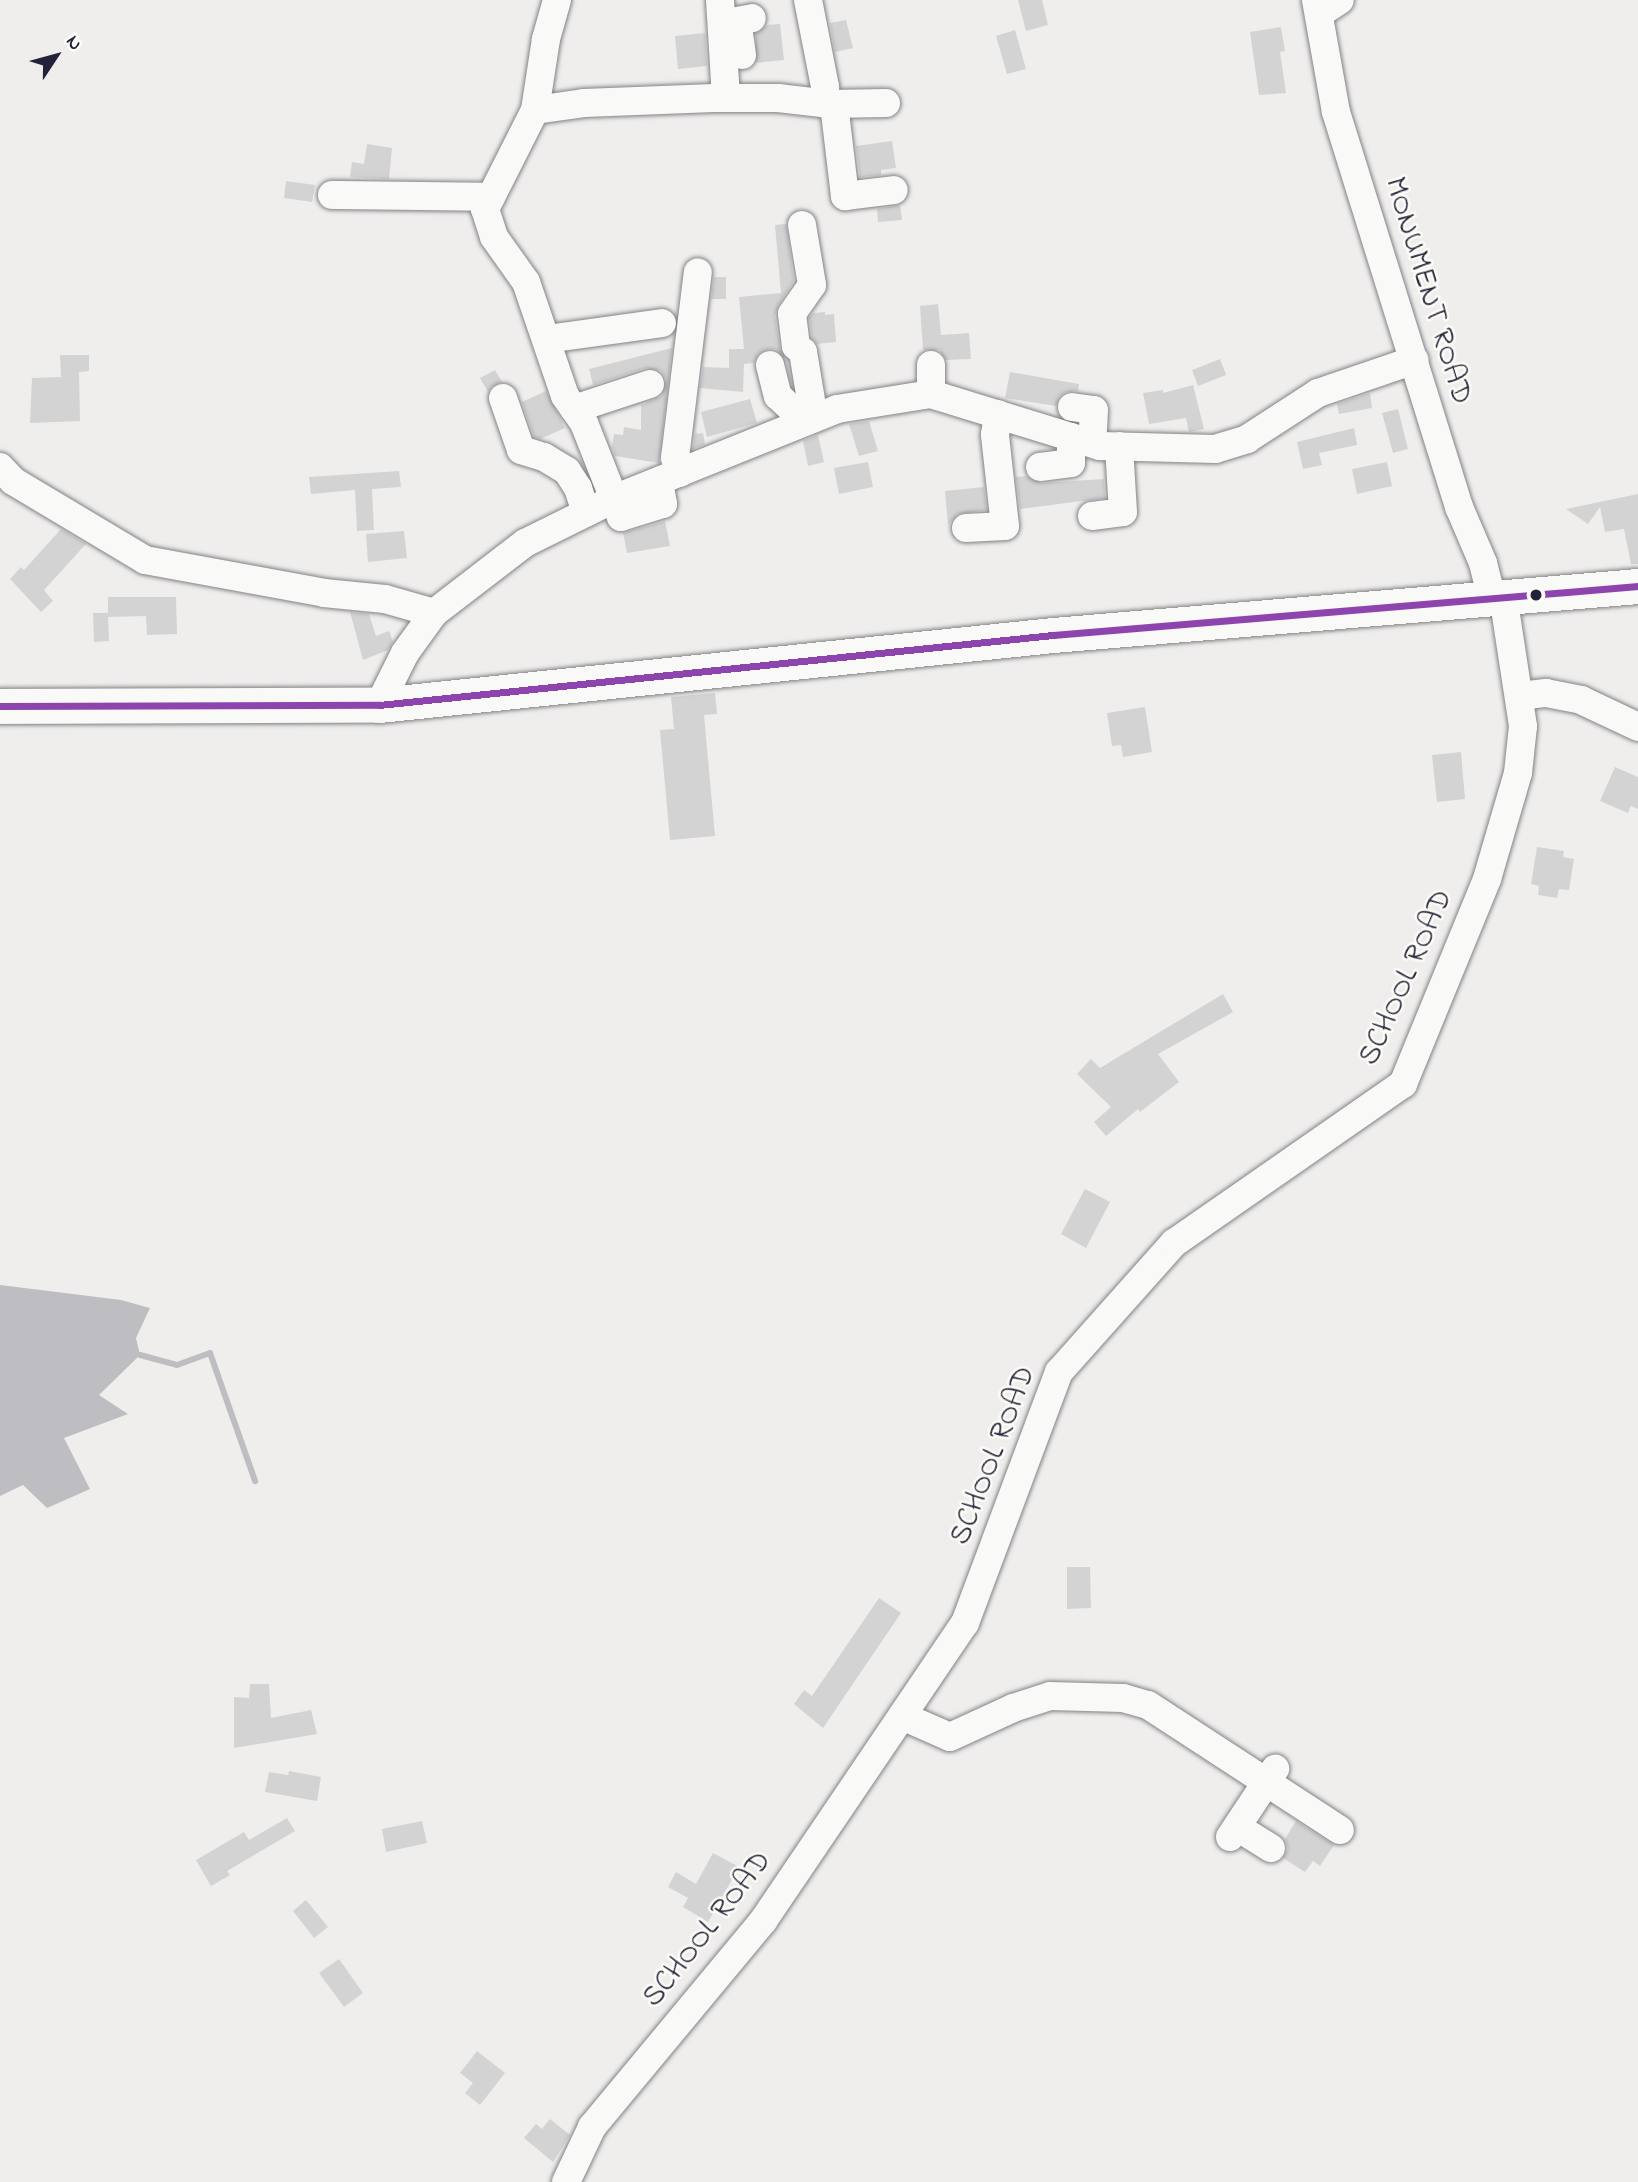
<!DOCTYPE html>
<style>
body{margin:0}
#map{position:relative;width:1638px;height:2182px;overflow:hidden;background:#efeeed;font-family:"Indie Flower",sans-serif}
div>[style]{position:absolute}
.water>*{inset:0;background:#bebec2}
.stream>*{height:6px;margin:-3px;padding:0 3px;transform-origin:3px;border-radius:3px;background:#bebec2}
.building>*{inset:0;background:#d4d3d4}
.roads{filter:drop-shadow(0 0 2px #838287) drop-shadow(0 0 2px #838287)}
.minor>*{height:28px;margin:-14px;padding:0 14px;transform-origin:14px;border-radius:14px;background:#f9f9f7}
.major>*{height:35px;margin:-17.5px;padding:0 17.5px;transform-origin:17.5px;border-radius:17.5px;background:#f9f9f7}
.bus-1>*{height:7px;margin:-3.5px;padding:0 3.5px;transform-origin:3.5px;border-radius:3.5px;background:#8e44ad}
.dots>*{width:19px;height:19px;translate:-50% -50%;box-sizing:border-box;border:4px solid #fdfcf7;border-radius:50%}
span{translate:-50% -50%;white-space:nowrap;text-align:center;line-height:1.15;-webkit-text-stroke:5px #fdfcf7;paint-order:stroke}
.street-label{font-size:30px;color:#22223b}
.north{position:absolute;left:21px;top:21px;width:70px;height:70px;-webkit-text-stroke:5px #fdfcf7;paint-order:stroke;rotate:54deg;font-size:19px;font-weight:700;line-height:28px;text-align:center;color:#22223b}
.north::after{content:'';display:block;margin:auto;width:24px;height:32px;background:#22223b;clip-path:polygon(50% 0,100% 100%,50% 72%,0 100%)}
</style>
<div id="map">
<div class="water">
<i style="clip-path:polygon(0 1285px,121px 1300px,150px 1308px,136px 1338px,140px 1355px,99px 1395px,128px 1414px,64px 1438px,90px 1489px,47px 1508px,23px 1485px,0 1496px)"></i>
</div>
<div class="stream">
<i style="left:140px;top:1355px;width:38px;rotate:15deg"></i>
<i style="left:177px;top:1365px;width:35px;rotate:-20deg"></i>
<i style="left:210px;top:1353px;width:136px;rotate:70.6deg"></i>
</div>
<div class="building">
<i style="clip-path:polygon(1018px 0,1042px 0,1048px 25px,1026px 31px)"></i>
<i style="clip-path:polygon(846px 20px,853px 48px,835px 52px,830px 23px)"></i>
<i style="clip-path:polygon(780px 24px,784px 60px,756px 63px,756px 34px,767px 25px)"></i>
<i style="clip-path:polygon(1281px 27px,1285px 51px,1280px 52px,1286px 93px,1259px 95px,1250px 32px)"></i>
<i style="clip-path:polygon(1015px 30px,1026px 69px,1007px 74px,996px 36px)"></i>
<i style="clip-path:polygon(705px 33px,707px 66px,678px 69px,675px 36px)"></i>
<i style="clip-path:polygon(892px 141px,896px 168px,881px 170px,881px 175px,860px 177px,856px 146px)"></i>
<i style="clip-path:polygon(367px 144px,392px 148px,389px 179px,350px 177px,352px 162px,364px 164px)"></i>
<i style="clip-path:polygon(286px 181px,315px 185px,312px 202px,284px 198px)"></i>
<i style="clip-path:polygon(900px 205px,902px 220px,878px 222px,877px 209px)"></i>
<i style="clip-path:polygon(786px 224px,794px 281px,778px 305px,775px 316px,780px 348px,786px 359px,775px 349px,767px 349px,758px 354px,754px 363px,744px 364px,743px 392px,700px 388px,703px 367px,729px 368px,729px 349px,744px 349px,739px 297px,781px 293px,775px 225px)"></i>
<i style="clip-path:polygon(714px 277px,726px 277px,726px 299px,711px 299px)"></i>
<i style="clip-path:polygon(938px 304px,941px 335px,969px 333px,971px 359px,946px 360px,939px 350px,923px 350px,920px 306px)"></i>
<i style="clip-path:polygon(825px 312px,825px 315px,834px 314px,836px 342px,817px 344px,812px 338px,809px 318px,813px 313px)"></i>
<i style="clip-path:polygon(672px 348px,659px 463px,615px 456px,612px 447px,614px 434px,623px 435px,624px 427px,641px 430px,641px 405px,662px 396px,666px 379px,661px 371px,645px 368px,593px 385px,589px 369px)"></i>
<i style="clip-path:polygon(60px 355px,89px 355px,89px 371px,79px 372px,80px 421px,30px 423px,32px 378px,61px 377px)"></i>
<i style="clip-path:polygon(1220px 359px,1226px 375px,1198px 386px,1192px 370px)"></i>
<i style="clip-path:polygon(495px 370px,502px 382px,491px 387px,488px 392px,480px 378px)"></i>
<i style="clip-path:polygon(1010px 372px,1079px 384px,1078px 391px,1065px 392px,1059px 397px,1056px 406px,1005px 398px)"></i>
<i style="clip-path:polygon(1193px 385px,1204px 429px,1189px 432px,1186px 418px,1149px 424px,1143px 393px,1163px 390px,1163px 393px)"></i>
<i style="clip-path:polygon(546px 391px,565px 428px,540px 439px,534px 437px,522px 402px)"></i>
<i style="clip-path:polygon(1370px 393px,1372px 408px,1339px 414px,1337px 404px)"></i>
<i style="clip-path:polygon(750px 399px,757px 423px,707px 437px,701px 412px)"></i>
<i style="clip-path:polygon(1398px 409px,1408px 449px,1393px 453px,1382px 413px)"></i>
<i style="clip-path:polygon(869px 421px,878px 451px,859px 456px,849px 424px)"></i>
<i style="clip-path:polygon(1354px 428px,1357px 445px,1319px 453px,1322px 465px,1303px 469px,1297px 442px)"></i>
<i style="clip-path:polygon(703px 433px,705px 444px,693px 449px,695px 434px)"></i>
<i style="clip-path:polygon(818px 435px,824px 462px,808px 466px,803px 441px)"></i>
<i style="clip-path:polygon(868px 462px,873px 487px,839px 494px,834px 468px)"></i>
<i style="clip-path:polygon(1387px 462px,1392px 486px,1357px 494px,1352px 469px)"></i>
<i style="clip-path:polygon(399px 471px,401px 487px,372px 489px,374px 530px,357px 531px,355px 490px,311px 494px,309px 477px)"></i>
<i style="clip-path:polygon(1026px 476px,1041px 483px,1104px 479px,1105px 498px,1020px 509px,1016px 477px)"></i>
<i style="clip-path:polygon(984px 487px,987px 510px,958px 514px,948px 525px,945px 491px)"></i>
<i style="clip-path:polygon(1638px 494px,1638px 564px,1631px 564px,1624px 529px,1605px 532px,1600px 507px,1588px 524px,1566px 509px)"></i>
<i style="clip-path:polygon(665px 521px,670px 546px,627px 553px,623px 533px)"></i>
<i style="clip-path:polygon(61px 529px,86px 544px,44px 590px,53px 601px,41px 612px,10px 579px,21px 567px,24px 570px)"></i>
<i style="clip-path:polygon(404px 531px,407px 558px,368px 562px,366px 534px)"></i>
<i style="clip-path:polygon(108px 597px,176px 597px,177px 634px,147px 635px,146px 616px,108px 617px,109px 641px,94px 642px,93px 613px,108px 613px)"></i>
<i style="clip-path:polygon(350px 612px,369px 614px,376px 636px,389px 631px,393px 642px,388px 650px,363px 660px)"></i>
<i style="clip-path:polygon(715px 693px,717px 714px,704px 715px,715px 836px,670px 840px,660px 730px,674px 729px,671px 697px)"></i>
<i style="clip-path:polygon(1145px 707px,1152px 752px,1123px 757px,1121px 745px,1112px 746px,1107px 713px)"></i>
<i style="clip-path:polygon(1461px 752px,1465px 799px,1437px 802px,1432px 755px)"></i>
<i style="clip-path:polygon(1615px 767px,1638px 777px,1638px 809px,1631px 806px,1628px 813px,1600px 801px)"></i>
<i style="clip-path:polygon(1537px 847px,1564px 851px,1563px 857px,1574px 859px,1569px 890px,1559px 889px,1557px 898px,1538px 895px,1539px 886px,1531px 884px)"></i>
<i style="clip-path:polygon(1223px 994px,1233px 1012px,1158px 1054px,1179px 1082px,1140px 1112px,1138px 1109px,1106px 1136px,1094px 1122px,1111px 1107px,1077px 1074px,1091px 1059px,1100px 1068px)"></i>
<i style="clip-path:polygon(1085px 1189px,1110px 1202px,1086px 1248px,1061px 1234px)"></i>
<i style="clip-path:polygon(1067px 1567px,1090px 1567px,1091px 1608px,1067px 1609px)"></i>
<i style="clip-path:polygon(879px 1598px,901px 1613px,823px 1728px,794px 1704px,804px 1690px,812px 1696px)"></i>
<i style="clip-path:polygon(250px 1684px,269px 1684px,271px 1718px,311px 1710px,317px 1734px,234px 1748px,234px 1697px,249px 1698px)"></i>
<i style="clip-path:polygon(289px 1771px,321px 1777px,317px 1801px,265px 1792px,269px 1772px,288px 1775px)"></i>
<i style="clip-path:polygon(287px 1818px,295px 1831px,227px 1871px,230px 1875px,211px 1886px,196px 1860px,244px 1832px,249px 1840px)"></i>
<i style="clip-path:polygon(422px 1821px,427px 1843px,386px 1852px,382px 1829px)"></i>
<i style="clip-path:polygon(1296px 1821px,1334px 1845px,1320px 1866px,1313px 1861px,1305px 1872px,1283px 1858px,1288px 1849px,1285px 1839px)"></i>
<i style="clip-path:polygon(713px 1853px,739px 1867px,708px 1922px,683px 1907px,688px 1898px,668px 1887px,676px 1872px,696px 1884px)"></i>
<i style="clip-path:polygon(306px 1900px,328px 1927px,314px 1938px,293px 1911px)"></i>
<i style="clip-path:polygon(339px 1959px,363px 1993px,344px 2007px,319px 1973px)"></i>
<i style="clip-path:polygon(477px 2051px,505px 2073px,480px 2105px,465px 2093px,473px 2083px,460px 2073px)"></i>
<i style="clip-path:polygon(550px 2119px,570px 2135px,553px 2162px,524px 2138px,536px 2124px,542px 2129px)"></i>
</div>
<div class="roads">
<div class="minor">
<i style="left:557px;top:0;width:41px;rotate:105.8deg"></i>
<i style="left:546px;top:39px;width:72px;rotate:98.8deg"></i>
<i style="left:535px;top:110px;width:111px;rotate:116.8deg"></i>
<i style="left:485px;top:209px;width:29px;rotate:72deg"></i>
<i style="left:494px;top:237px;width:55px;rotate:54.6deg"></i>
<i style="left:526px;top:282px;width:120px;rotate:71.1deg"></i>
<i style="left:565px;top:396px;width:33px;rotate:55deg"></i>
<i style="left:584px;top:423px;width:101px;rotate:68.5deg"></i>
<i style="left:621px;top:517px;width:44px;rotate:-17.2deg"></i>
<i style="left:663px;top:504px;width:23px;rotate:-100deg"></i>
<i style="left:720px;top:0;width:98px;rotate:86.5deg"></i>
<i style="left:808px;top:0;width:89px;rotate:78.9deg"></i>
<i style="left:825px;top:87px;width:17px;rotate:90deg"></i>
<i style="left:1316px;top:0;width:114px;rotate:79.9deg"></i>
<i style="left:1336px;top:112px;width:414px;rotate:72.7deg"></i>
<i style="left:1459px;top:507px;width:61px;rotate:66.8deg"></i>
<i style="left:1483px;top:563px;width:34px;rotate:76deg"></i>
<i style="left:1319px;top:14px;width:25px;rotate:-34deg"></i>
<i style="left:742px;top:55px;width:34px;rotate:-98deg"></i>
<i style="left:737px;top:21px;width:15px;rotate:-11deg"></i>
<i style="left:834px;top:104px;width:93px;rotate:83.2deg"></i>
<i style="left:845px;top:196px;width:49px;rotate:-7deg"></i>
<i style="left:535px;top:110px;width:49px;rotate:-8.1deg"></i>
<i style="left:584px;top:103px;width:130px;rotate:-2.2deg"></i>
<i style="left:714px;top:98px;width:64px"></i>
<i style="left:778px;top:98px;width:51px;rotate:6.7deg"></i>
<i style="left:829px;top:104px;width:57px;rotate:-1deg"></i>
<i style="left:332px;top:195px;width:159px;rotate:0.7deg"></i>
<i style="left:802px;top:225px;width:61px;rotate:80.5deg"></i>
<i style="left:812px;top:285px;width:35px;rotate:125deg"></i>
<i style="left:792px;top:314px;width:32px;rotate:83deg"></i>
<i style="left:796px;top:346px;width:9px;rotate:41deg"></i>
<i style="left:803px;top:352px;width:67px;rotate:80.5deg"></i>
<i style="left:547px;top:339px;width:116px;rotate:-7.9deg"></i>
<i style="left:770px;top:365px;width:32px;rotate:76deg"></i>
<i style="left:778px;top:396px;width:22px;rotate:43deg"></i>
<i style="left:794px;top:411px;width:14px;rotate:78deg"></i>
<i style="left:931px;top:394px;width:29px;rotate:-90deg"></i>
<i style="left:503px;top:398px;width:55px;rotate:70.9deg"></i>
<i style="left:521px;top:450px;width:24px;rotate:17deg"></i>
<i style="left:544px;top:457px;width:27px;rotate:31deg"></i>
<i style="left:567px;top:471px;width:20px;rotate:57deg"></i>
<i style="left:578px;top:488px;width:26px;rotate:72deg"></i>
<i style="left:1072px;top:407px;width:22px;rotate:8deg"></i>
<i style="left:1094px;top:410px;width:33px;rotate:93deg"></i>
<i style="left:574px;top:409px;width:80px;rotate:-18.2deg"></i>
<i style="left:0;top:467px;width:19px;rotate:47deg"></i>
<i style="left:13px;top:481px;width:154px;rotate:30.9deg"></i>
<i style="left:145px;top:560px;width:182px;rotate:10.4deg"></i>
<i style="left:324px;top:593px;width:61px;rotate:5.6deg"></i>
<i style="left:385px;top:599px;width:51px;rotate:15.9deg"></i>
<i style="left:1040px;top:467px;width:31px;rotate:-7deg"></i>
<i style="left:1071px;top:463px;width:26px;rotate:-90deg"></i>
<i style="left:680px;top:473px;width:16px;rotate:-108deg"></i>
<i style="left:675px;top:458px;width:187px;rotate:-83deg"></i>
<i style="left:1092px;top:516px;width:31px;rotate:-7deg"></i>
<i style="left:1123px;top:512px;width:66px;rotate:-93.5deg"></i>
<i style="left:966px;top:528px;width:39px;rotate:-3deg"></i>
<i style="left:1005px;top:526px;width:92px;rotate:-96.3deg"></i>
<i style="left:995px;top:435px;width:21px;rotate:-82deg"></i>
<i style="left:1520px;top:696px;width:26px;rotate:-7deg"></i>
<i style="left:1546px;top:693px;width:36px;rotate:11deg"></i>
<i style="left:1581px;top:700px;width:63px;rotate:25.3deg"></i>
<i style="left:379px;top:705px;width:58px;rotate:-63.4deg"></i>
<i style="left:405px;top:653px;width:49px;rotate:-54.1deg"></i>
<i style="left:434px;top:613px;width:115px;rotate:-37.6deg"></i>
<i style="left:525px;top:543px;width:102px;rotate:-26.3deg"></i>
<i style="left:616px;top:498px;width:238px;rotate:-21.9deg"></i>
<i style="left:837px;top:409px;width:95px;rotate:-9.1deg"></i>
<i style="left:931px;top:394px;width:177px;rotate:17.1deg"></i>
<i style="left:1100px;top:446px;width:115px;rotate:1.5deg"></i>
<i style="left:1215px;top:449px;width:34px;rotate:-17deg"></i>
<i style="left:1247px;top:439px;width:85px;rotate:-32.9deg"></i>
<i style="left:1318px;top:393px;width:102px;rotate:-18.8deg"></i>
<i style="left:902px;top:1716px;width:52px;rotate:23.6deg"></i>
<i style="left:950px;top:1737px;width:69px;rotate:-24.7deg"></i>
<i style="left:1013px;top:1708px;width:39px;rotate:-18deg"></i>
<i style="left:1050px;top:1696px;width:73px;rotate:1.6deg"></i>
<i style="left:1123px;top:1698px;width:26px;rotate:16deg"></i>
<i style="left:1148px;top:1705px;width:229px;rotate:33.1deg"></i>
<i style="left:1237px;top:1827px;width:40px;rotate:32deg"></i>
<i style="left:1230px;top:1837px;width:82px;rotate:-56.5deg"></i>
<i style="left:566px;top:2182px;width:61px;rotate:-64.7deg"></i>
<i style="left:592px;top:2127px;width:268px;rotate:-50.3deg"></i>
<i style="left:763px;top:1921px;width:360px;rotate:-55.9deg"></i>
<i style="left:965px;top:1623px;width:268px;rotate:-69.5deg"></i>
<i style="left:1059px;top:1372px;width:173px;rotate:-48.3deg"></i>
<i style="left:1174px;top:1243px;width:279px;rotate:-34.8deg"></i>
<i style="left:1403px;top:1084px;width:222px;rotate:-67.7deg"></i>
<i style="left:1487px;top:879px;width:110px;rotate:-73.7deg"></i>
<i style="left:1518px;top:773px;width:47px;rotate:-83.9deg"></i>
<i style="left:1523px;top:726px;width:133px;rotate:-98.7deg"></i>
</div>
<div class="major">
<i style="left:0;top:706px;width:379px;rotate:-0.2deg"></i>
<i style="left:379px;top:705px;width:678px;rotate:-5.93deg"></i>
<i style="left:1053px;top:635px;width:587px;rotate:-4.79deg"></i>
</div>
</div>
<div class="bus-1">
<i style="left:0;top:706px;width:379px;rotate:-0.2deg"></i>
<i style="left:379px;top:705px;width:678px;rotate:-5.93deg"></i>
<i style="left:1053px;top:635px;width:587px;rotate:-4.79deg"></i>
</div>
<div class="dots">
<i style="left:1536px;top:595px;background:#22223b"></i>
</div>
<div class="street-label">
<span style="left:1427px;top:291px;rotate:73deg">MONUMENT ROAD</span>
<span style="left:1407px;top:978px;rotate:-66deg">SCHOOL ROAD</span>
<span style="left:994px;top:1456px;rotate:-69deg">SCHOOL ROAD</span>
<span style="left:708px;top:1930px;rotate:-52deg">SCHOOL ROAD</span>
</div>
<div class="north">N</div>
</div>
